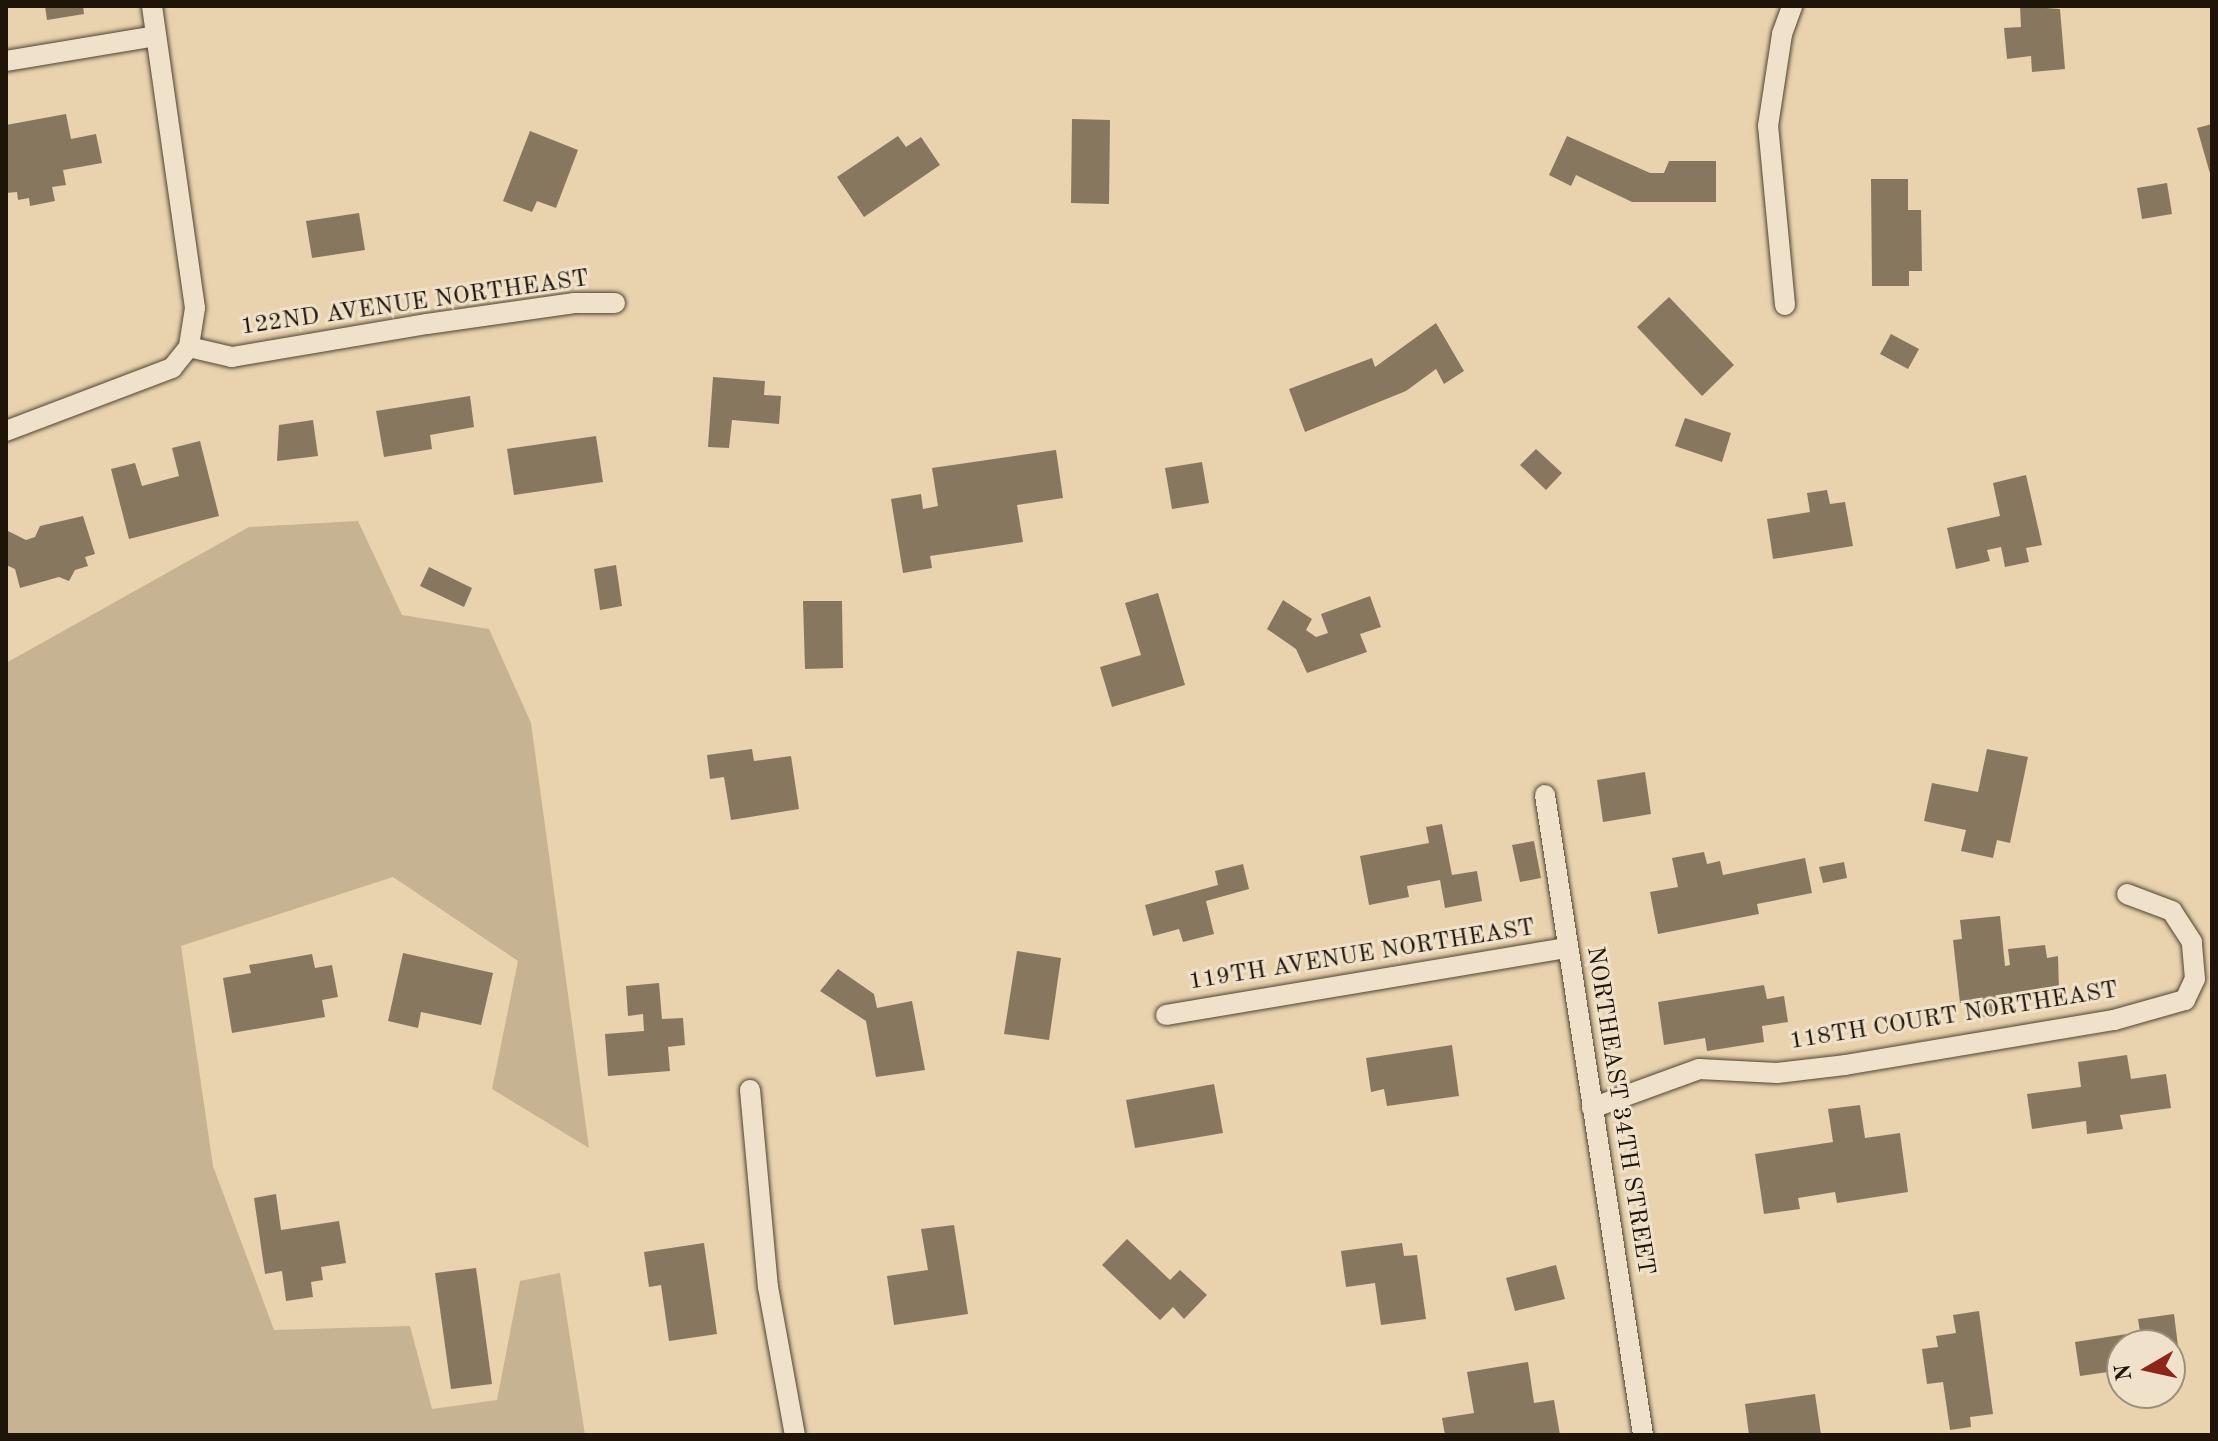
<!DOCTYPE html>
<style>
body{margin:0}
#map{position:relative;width:2218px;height:1441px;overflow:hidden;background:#e8d3ae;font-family:"Old Standard TT",serif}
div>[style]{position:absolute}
.green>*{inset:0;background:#c6b392}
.building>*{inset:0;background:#87775e}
.roads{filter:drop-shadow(0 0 2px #504432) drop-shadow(0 0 2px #504432)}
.minor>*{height:20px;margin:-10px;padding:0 10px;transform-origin:10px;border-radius:10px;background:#f0e2ca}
span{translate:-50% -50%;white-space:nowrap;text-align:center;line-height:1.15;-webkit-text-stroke:6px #f0e2ca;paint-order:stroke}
.street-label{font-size:24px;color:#1e1408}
.frame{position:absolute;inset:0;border:8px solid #1e1408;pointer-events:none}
.north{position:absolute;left:2106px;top:1329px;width:80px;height:80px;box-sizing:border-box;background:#f0e2ca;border:2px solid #9c907c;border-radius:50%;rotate:261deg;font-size:22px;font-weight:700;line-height:32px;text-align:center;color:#1e1408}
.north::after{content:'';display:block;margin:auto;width:28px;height:36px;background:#8f2418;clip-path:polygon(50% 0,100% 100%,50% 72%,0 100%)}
</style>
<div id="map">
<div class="green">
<i style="clip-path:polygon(358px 521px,402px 615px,489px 629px,531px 723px,589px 1148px,492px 1089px,518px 961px,393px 877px,181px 946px,213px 1166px,274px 1330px,410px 1326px,432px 1409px,497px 1400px,520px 1281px,560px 1273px,585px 1435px,6px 1435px,6px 663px,249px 527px)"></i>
</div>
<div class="building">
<i style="clip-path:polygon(45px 6px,83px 6px,84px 14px,47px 20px)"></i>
<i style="clip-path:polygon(2020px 6px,2060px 9px,2065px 69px,2032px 72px,2031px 56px,2007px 59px,2004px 28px,2021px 27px)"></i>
<i style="clip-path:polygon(66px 114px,71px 139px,96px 134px,102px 163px,63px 170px,66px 185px,52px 187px,55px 201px,30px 206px,29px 198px,18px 200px,17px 192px,6px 193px,6px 125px)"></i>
<i style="clip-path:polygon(1072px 119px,1110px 120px,1109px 204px,1071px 203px)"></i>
<i style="clip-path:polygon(2212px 124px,2212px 177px,2211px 177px,2197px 128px)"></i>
<i style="clip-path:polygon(530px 131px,578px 150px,556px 208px,537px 201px,532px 212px,503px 201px)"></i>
<i style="clip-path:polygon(898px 136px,906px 147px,921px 137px,940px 165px,864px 217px,837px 177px)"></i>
<i style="clip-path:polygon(1567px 136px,1650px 173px,1664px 173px,1669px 161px,1716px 161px,1716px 202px,1632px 202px,1576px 175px,1571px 186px,1549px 175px)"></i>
<i style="clip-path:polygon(1871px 179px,1908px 179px,1908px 210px,1921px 210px,1922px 271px,1909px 271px,1909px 286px,1872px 286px)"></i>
<i style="clip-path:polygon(2167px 183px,2172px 214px,2142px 219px,2137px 188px)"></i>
<i style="clip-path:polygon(359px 213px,365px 250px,312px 258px,306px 221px)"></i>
<i style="clip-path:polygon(1669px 297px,1734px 365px,1702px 396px,1637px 327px)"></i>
<i style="clip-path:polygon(1436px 323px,1464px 371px,1444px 384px,1436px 369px,1406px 391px,1305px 432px,1289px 389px,1372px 358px,1375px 367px)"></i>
<i style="clip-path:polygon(1891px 334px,1919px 349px,1908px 369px,1880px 354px)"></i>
<i style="clip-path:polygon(713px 377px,765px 381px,764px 395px,781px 396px,779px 424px,732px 420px,729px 448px,708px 447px)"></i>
<i style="clip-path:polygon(470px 396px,474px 427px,430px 435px,432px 449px,384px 457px,376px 411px)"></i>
<i style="clip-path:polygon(1685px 418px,1731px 433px,1722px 462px,1675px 446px)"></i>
<i style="clip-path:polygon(313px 420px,318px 456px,277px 461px,279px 425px)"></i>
<i style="clip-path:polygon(596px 436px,603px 482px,514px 495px,507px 449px)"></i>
<i style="clip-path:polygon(200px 441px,219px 516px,129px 539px,111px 469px,135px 463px,142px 486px,179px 476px,172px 448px)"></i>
<i style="clip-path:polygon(1536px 449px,1562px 473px,1546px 490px,1520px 465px)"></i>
<i style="clip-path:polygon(1056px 450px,1063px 498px,1017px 505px,1023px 542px,930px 556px,932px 568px,903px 573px,891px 499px,921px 494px,923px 509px,938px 506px,932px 468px)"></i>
<i style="clip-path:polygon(1202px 462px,1209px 503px,1172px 509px,1165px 468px)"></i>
<i style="clip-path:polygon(2026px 475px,2042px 545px,2026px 548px,2029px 562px,2005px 567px,2001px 547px,1987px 550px,1990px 561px,1956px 569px,1947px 528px,2000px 516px,1993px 483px)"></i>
<i style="clip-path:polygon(1827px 490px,1830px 504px,1845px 502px,1853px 546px,1773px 559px,1767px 519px,1810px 512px,1807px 493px)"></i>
<i style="clip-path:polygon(83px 516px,95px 554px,85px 557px,88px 566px,75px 570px,69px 581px,59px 577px,20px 588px,15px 569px,6px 565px,6px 530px,26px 540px,35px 537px,40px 526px)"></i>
<i style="clip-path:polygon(616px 565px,622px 606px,600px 610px,594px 569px)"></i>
<i style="clip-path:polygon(429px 567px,472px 588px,464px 607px,420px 586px)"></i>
<i style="clip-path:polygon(1158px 593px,1185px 685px,1112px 707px,1100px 667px,1141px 655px,1125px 603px)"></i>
<i style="clip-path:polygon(1370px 596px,1381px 627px,1360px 634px,1367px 652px,1307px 673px,1296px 649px,1267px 629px,1283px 600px,1312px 619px,1306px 630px,1316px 637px,1328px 633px,1321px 614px)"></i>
<i style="clip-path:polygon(803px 601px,842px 601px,843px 668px,805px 669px)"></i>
<i style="clip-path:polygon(752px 749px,754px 761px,791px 756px,799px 809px,731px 820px,724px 777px,710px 779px,707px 755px)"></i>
<i style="clip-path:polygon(1987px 749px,2028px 757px,2010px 843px,1997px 840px,1993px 858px,1961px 851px,1966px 830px,1924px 821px,1932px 783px,1978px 792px)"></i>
<i style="clip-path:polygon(1645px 772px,1651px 814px,1603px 822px,1597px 780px)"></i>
<i style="clip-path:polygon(1442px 824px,1452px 875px,1477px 871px,1482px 901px,1445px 908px,1440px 880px,1407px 886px,1409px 897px,1369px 905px,1360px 856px,1429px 843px,1426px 827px)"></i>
<i style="clip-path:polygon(1534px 841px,1541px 878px,1520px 882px,1512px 845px)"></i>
<i style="clip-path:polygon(1704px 852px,1707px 864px,1720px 861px,1723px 875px,1805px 858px,1812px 893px,1757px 904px,1759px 914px,1658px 934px,1650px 892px,1678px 887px,1672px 858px)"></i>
<i style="clip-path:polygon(1844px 862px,1847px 878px,1823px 883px,1819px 867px)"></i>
<i style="clip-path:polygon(1243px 864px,1249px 889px,1206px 901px,1214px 934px,1183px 942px,1179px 929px,1153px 936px,1145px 905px,1218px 885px,1215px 871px)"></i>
<i style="clip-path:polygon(2000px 916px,2005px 966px,2010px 965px,2008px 949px,2045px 945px,2047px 958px,2058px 956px,2059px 989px,2011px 993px,2013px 1014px,1971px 1018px,1969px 1002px,1960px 1003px,1953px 940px,1962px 939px,1960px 920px)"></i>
<i style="clip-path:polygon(1017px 951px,1061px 958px,1049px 1040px,1004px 1034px)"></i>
<i style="clip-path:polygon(403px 953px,493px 973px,481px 1025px,421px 1012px,418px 1028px,388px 1021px)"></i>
<i style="clip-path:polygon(312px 954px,315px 968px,332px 965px,338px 997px,322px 1000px,325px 1017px,232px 1033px,223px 978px,251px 973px,249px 965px)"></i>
<i style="clip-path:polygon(838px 969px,874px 994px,877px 1008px,912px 1001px,925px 1070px,876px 1077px,866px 1021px,820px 991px)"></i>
<i style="clip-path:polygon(659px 983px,662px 1019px,683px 1018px,685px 1045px,668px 1047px,670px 1071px,608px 1076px,605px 1034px,644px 1031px,643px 1014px,628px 1016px,626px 986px)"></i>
<i style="clip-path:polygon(1764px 985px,1767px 999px,1784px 996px,1788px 1022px,1762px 1026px,1764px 1042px,1707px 1051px,1705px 1038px,1664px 1045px,1658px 1002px)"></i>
<i style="clip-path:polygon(1452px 1045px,1459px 1096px,1387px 1106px,1384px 1089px,1371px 1092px,1366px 1058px)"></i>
<i style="clip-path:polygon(2127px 1055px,2131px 1079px,2166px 1074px,2171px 1108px,2120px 1115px,2123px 1129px,2087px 1134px,2086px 1121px,2032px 1129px,2027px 1094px,2081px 1087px,2078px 1062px)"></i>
<i style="clip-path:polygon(1214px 1084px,1223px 1133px,1135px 1148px,1126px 1100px)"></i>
<i style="clip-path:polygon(1860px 1105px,1865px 1138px,1900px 1133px,1908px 1192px,1837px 1203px,1835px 1192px,1798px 1198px,1800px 1209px,1764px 1214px,1755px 1154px,1833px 1142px,1828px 1109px)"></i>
<i style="clip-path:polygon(276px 1194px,281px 1230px,339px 1221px,346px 1263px,321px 1267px,323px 1280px,311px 1282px,313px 1297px,286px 1301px,282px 1271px,265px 1274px,254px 1198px)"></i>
<i style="clip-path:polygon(954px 1225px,968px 1314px,894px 1325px,887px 1276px,928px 1270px,921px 1229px)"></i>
<i style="clip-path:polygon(1127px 1239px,1170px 1280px,1180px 1270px,1207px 1295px,1184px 1319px,1173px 1307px,1160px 1320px,1102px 1265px)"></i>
<i style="clip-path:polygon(704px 1243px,717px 1334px,669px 1341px,661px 1285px,649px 1287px,644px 1252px)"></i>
<i style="clip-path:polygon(1402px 1243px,1404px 1256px,1417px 1255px,1426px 1319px,1381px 1325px,1375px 1283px,1346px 1287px,1341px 1251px)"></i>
<i style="clip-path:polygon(1556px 1265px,1565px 1299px,1515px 1311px,1506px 1278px)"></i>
<i style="clip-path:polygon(476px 1268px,492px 1384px,451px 1389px,435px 1273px)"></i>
<i style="clip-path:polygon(1979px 1311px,1993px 1414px,1970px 1417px,1971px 1427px,1950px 1430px,1943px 1382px,1927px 1384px,1922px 1349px,1938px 1347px,1936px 1336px,1956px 1333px,1953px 1315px)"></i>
<i style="clip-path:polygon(2174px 1314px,2180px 1362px,2170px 1363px,2170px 1345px,2122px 1345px,2122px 1370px,2080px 1376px,2075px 1342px,2140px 1332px,2138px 1319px)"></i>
<i style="clip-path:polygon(1528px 1362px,1534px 1403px,1554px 1400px,1560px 1435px,1445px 1435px,1442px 1418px,1474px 1413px,1467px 1372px)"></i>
<i style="clip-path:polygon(1815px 1394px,1821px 1435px,1749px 1435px,1745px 1404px)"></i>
</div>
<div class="roads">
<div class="minor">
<i style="left:152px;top:6px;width:305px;rotate:81.9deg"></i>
<i style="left:195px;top:308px;width:39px;rotate:99deg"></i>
<i style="left:6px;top:61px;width:152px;rotate:-9.5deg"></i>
<i style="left:1785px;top:305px;width:180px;rotate:-95.4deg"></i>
<i style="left:1768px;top:126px;width:93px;rotate:-81.3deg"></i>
<i style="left:1782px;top:34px;width:30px;rotate:-70deg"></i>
<i style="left:189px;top:347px;width:44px;rotate:13.1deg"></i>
<i style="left:232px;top:357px;width:198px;rotate:-9.6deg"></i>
<i style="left:427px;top:324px;width:149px;rotate:-8.1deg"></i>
<i style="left:575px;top:303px;width:40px"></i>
<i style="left:6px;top:431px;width:178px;rotate:-20.8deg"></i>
<i style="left:172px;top:368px;width:27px;rotate:-51deg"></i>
<i style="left:1545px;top:795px;width:647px;rotate:81.29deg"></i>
<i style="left:1166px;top:1015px;width:407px;rotate:-9.5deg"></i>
<i style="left:750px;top:1090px;width:198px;rotate:84.8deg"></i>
<i style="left:768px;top:1287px;width:150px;rotate:79.7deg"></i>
<i style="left:1592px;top:1108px;width:114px;rotate:-20deg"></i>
<i style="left:1699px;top:1069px;width:78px;rotate:2.9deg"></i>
<i style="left:1777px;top:1073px;width:68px;rotate:-6.7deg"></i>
<i style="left:1845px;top:1065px;width:273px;rotate:-9.5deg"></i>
<i style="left:2114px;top:1020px;width:74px;rotate:-15.7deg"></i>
<i style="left:2185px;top:1000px;width:23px;rotate:-65deg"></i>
<i style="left:2195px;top:979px;width:37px;rotate:-95deg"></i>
<i style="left:2192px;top:942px;width:37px;rotate:-123deg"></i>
<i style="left:2172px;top:911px;width:48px;rotate:-159.3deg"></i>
</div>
</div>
<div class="street-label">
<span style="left:415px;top:304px;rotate:-8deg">122ND AVENUE NORTHEAST</span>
<span style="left:1362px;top:956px;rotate:-9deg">119TH AVENUE NORTHEAST</span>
<span style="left:1954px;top:1017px;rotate:-9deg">118TH COURT NORTHEAST</span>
<span style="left:1619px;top:1111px;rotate:81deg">NORTHEAST 34TH STREET</span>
</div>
<div class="frame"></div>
<div class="north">N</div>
</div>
